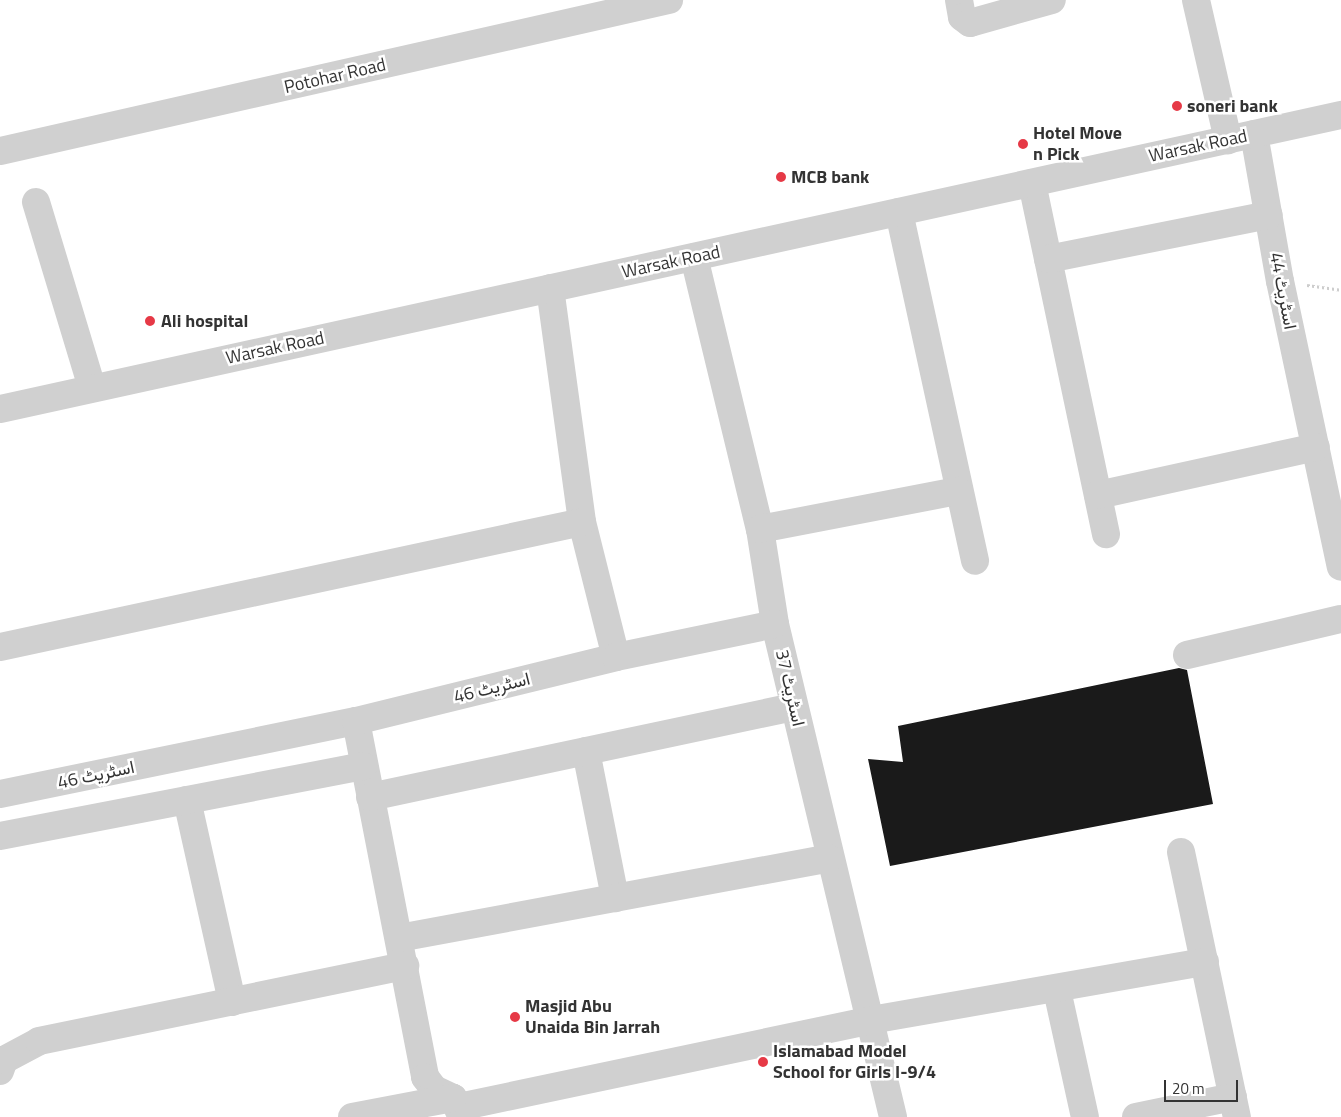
<!DOCTYPE html>
<meta charset="utf-8">
<style>
body{margin:0}
#map{position:relative;width:1341px;height:1117px;overflow:hidden;background:#fff;font-family:"Titillium Web",Vazirmatn,sans-serif}
div>[style]{position:absolute}
.building>*{inset:0;background:#1a1a1a}
.path>*{height:3px;margin-top:-1.5px;transform-origin:0;background:repeating-linear-gradient(90deg,#cdcdcd 0 2.5px,transparent 0 5px)}
.minor>*{height:28px;margin:-14px;padding:0 14px;transform-origin:14px;border-radius:14px;background:#d0d0d0}
.dots>*{width:14px;height:14px;translate:-50% -50%;box-sizing:border-box;border:2px solid #fff;border-radius:50%}
span{translate:-50% -50%;white-space:nowrap;text-align:center;line-height:1.15;-webkit-text-stroke:5px #fff;paint-order:stroke}
.street-label{font-size:18px;color:#333}
.poi-label{font-size:18px;color:#333;font-weight:700}
.left{translate:0 -50%;text-align:left}
.scale{position:absolute;left:1164px;top:1080px;width:74px;height:22px;box-sizing:border-box;border:2px solid #333;border-top:0;padding-left:6px;font-size:15px;line-height:18px;white-space:nowrap;color:#333;-webkit-text-stroke:4px #fff;paint-order:stroke}
</style>
<div id="map">
<div class="building">
<i style="clip-path:polygon(1179px 668px,1187px 670px,1213px 804px,890px 866px,868px 759px,903px 762px,898px 726px)"></i>
</div>
<div class="path">
<i style="left:1307px;top:285px;width:34px;rotate:8deg"></i>
</div>
<div class="minor">
<i style="left:959px;top:0;width:17px;rotate:80deg"></i>
<i style="left:962px;top:17px;width:10px;rotate:37deg"></i>
<i style="left:970px;top:23px;width:85px;rotate:-15.7deg"></i>
<i style="left:1196px;top:0;width:144px;rotate:77.1deg"></i>
<i style="left:1254px;top:134px;width:149px;rotate:80deg"></i>
<i style="left:1280px;top:281px;width:292px;rotate:78deg"></i>
<i style="left:0;top:151px;width:686px;rotate:-12.72deg"></i>
<i style="left:1032px;top:183px;width:359px;rotate:78.1deg"></i>
<i style="left:36px;top:202px;width:194px;rotate:73.2deg"></i>
<i style="left:899px;top:212px;width:357px;rotate:77.7deg"></i>
<i style="left:694px;top:257px;width:280px;rotate:76.4deg"></i>
<i style="left:760px;top:529px;width:96px;rotate:81deg"></i>
<i style="left:775px;top:624px;width:507px;rotate:76.54deg"></i>
<i style="left:1048px;top:259px;width:225px;rotate:-11.3deg"></i>
<i style="left:550px;top:288px;width:236px;rotate:82.2deg"></i>
<i style="left:582px;top:522px;width:139px;rotate:75.9deg"></i>
<i style="left:0;top:409px;width:1373px;rotate:-12.37deg"></i>
<i style="left:1098px;top:495px;width:223px;rotate:-12.4deg"></i>
<i style="left:760px;top:529px;width:202px;rotate:-10.9deg"></i>
<i style="left:0;top:647px;width:595px;rotate:-12.12deg"></i>
<i style="left:1187px;top:655px;width:158px;rotate:-13.2deg"></i>
<i style="left:356px;top:721px;width:363px;rotate:79deg"></i>
<i style="left:425px;top:1077px;width:15px;rotate:53deg"></i>
<i style="left:434px;top:1089px;width:21px;rotate:25deg"></i>
<i style="left:453px;top:1098px;width:21px;rotate:65deg"></i>
<i style="left:586px;top:751px;width:150px;rotate:78.8deg"></i>
<i style="left:0;top:794px;width:363px;rotate:-11.6deg"></i>
<i style="left:356px;top:721px;width:268px;rotate:-13.8deg"></i>
<i style="left:616px;top:657px;width:162px;rotate:-11.7deg"></i>
<i style="left:370px;top:797px;width:433px;rotate:-12deg"></i>
<i style="left:187px;top:800px;width:207px;rotate:77.4deg"></i>
<i style="left:0;top:836px;width:370px;rotate:-10.9deg"></i>
<i style="left:1181px;top:852px;width:271px;rotate:78.1deg"></i>
<i style="left:399px;top:938px;width:437px;rotate:-10.5deg"></i>
<i style="left:1057px;top:990px;width:130px;rotate:77.6deg"></i>
<i style="left:0;top:1071px;width:12px;rotate:-70deg"></i>
<i style="left:4px;top:1060px;width:40px;rotate:-28deg"></i>
<i style="left:39px;top:1041px;width:374px;rotate:-11.6deg"></i>
<i style="left:459px;top:1107px;width:421px;rotate:-11.9deg"></i>
<i style="left:871px;top:1020px;width:339px;rotate:-9.9deg"></i>
<i style="left:352px;top:1117px;width:103px;rotate:-10.7deg"></i>
<i style="left:1136px;top:1117px;width:99px;rotate:-11.7deg"></i>
</div>
<div class="dots">
<i style="left:1177px;top:106px;background:#e63946"></i>
<i style="left:1023px;top:144px;background:#e63946"></i>
<i style="left:781px;top:177px;background:#e63946"></i>
<i style="left:150px;top:321px;background:#e63946"></i>
<i style="left:515px;top:1017px;background:#e63946"></i>
<i style="left:763px;top:1062px;background:#e63946"></i>
</div>
<div class="street-label">
<span style="left:335px;top:76px;rotate:-13deg">Potohar Road</span>
<span style="left:1198px;top:146px;rotate:-12deg">Warsak Road</span>
<span style="left:671px;top:262px;rotate:-12deg">Warsak Road</span>
<span style="left:1283px;top:291px;rotate:79deg">اسٹریٹ 44</span>
<span style="left:275px;top:348px;rotate:-12deg">Warsak Road</span>
<span style="left:492px;top:688px;rotate:-14deg">اسٹریٹ 46</span>
<span style="left:790px;top:688px;rotate:77deg">اسٹریٹ 37</span>
<span style="left:96px;top:775px;rotate:-12deg">اسٹریٹ 46</span>
</div>
<div class="poi-label">
<span class="left" style="left:1187px;top:106px">soneri bank</span>
<span class="left" style="left:1033px;top:144px">Hotel Move<br>n Pick</span>
<span class="left" style="left:791px;top:177px">MCB bank</span>
<span class="left" style="left:161px;top:321px">Ali hospital</span>
<span class="left" style="left:525px;top:1017px">Masjid Abu<br>Unaida Bin Jarrah</span>
<span class="left" style="left:773px;top:1062px">Islamabad Model<br>School for Girls I-9/4</span>
</div>
<div class="scale">20 m</div>
</div>
